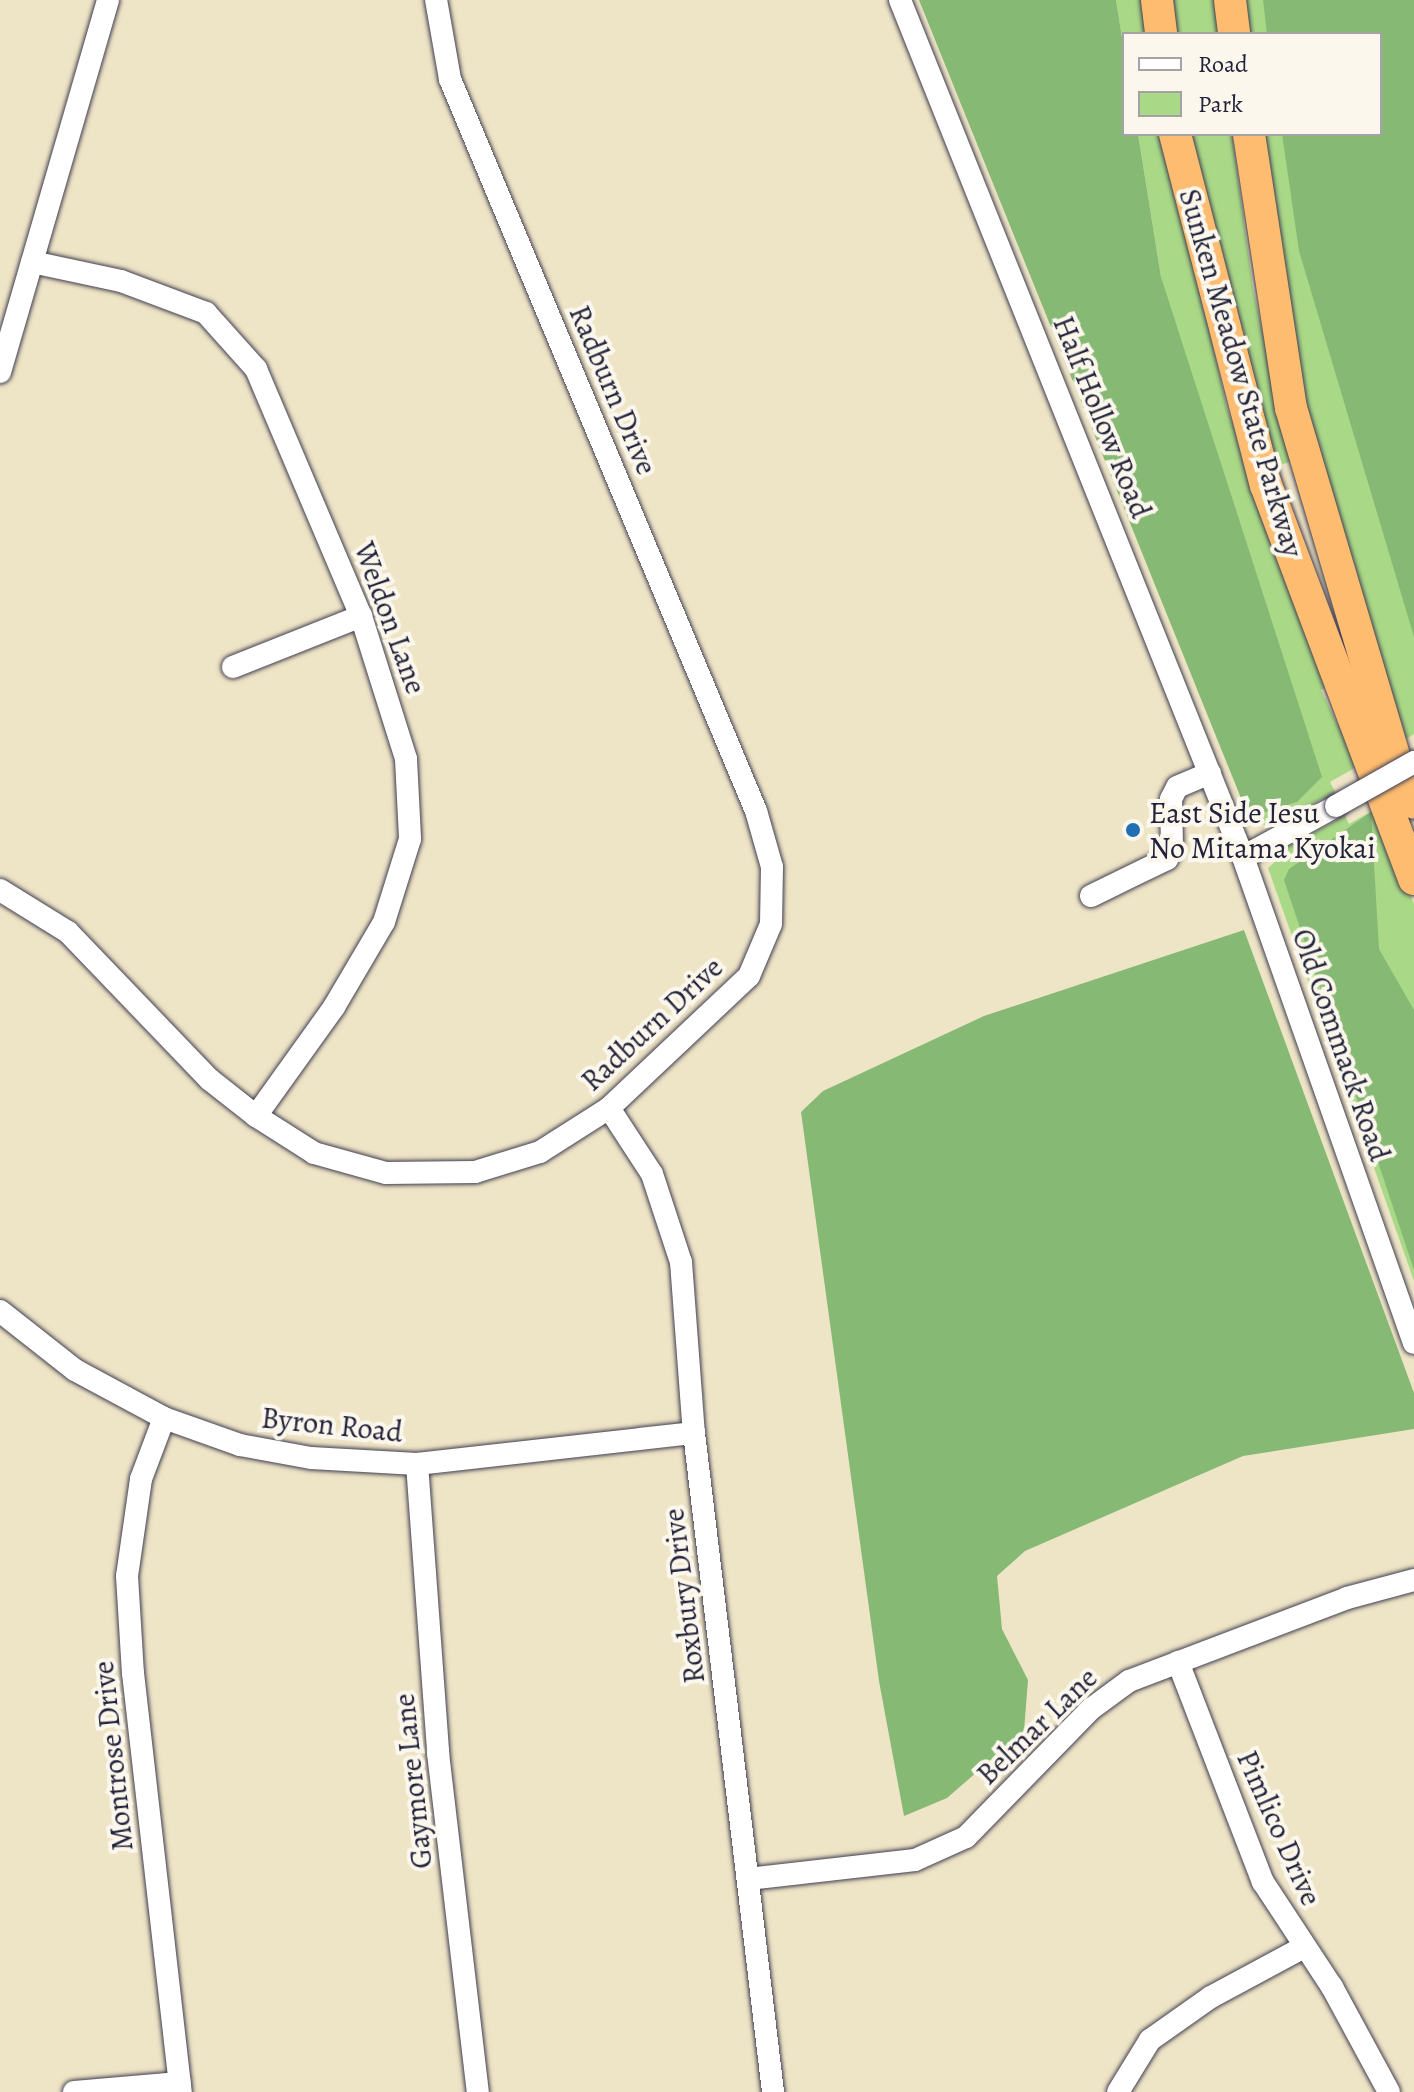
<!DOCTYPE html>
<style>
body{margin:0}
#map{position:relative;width:1414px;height:2092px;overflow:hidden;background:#eee4c6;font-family:Alegreya,serif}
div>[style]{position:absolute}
.green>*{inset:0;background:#a9d987}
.forest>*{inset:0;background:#86b974}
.roads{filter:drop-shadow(0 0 2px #413f50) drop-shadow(0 0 2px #413f50)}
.minor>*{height:22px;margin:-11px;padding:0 11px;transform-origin:11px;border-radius:11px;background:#fff}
.highway>*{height:32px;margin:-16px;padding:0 16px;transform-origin:16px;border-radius:16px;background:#fdbc70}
.bridges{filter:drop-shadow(0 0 2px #413f50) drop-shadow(0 0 2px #413f50)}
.minor-bridge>*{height:22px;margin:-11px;padding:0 11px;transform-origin:11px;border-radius:11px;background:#fff}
.dots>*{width:22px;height:22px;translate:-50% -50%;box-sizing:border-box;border:4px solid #fbf7ec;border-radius:50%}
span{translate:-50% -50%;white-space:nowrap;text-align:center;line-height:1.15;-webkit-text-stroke:8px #fbf7ec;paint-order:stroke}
.street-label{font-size:30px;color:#22223b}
.poi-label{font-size:30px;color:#22223b}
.left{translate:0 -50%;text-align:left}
.legend{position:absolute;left:1122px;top:32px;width:260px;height:104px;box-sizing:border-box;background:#fbf7ec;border:2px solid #a4a2a5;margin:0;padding:10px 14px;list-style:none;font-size:24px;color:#22223b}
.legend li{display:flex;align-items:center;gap:16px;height:40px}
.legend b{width:40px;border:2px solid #a4a2a5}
</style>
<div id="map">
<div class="green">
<i style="clip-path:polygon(1116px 0,1142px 0,1147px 34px,1124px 34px,1124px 50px)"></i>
<i style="clip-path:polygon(1168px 0,1219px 0,1221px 34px,1174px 34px)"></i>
<i style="clip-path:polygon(1241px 0,1414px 0,1414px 734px,1406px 739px,1299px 381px,1256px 134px,1380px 134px,1380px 34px,1244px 34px)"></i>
<i style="clip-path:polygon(1138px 134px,1165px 134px,1227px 408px,1329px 686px,1321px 690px,1358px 766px,1330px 782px,1335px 792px,1269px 827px,1249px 818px,1297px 802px,1161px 277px)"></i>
<i style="clip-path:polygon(1190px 134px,1232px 134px,1253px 288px,1290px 462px,1276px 466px)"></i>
<i style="clip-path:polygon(1377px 808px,1414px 904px,1414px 1281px,1268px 868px,1277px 860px,1274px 854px,1345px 816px,1349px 824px)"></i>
</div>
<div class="forest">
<i style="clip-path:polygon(919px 0,1116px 0,1124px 50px,1124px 134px,1138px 134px,1161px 277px,1322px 777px,1297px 802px,1249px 818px)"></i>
<i style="clip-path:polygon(1263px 0,1414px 0,1414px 637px,1299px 251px,1282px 134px,1380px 134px,1380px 34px,1267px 34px)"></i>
<i style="clip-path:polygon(1371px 812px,1379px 949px,1414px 1010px,1414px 1270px,1284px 880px,1289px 869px)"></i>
<i style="clip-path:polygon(1244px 930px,1414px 1393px,1414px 1429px,1243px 1456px,1025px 1551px,997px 1576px,1002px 1629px,1028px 1680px,1024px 1731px,947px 1798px,904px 1816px,879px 1681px,801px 1112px,823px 1091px,984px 1016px)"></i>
</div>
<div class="roads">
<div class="minor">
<i style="left:900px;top:0;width:923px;rotate:68.19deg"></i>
<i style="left:1243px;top:857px;width:515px;rotate:70.62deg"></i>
<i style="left:32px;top:262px;width:91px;rotate:12.1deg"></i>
<i style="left:121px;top:281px;width:91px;rotate:20.6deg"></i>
<i style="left:206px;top:313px;width:75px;rotate:48.2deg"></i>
<i style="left:256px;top:369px;width:268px;rotate:67deg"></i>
<i style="left:361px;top:616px;width:150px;rotate:72.5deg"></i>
<i style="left:406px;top:759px;width:80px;rotate:87.1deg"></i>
<i style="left:410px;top:839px;width:87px;rotate:107.4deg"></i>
<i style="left:384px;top:922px;width:99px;rotate:120.5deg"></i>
<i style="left:334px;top:1007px;width:134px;rotate:125.6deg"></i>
<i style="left:0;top:372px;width:387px;rotate:-73.8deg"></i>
<i style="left:233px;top:667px;width:138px;rotate:-21.7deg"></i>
<i style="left:1243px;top:857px;width:106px;rotate:-28.7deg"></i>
<i style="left:0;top:890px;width:80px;rotate:31.7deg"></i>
<i style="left:68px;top:932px;width:204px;rotate:46.2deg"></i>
<i style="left:209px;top:1079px;width:60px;rotate:38.2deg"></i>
<i style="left:256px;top:1116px;width:69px;rotate:32.5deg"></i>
<i style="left:314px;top:1153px;width:75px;rotate:15.5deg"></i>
<i style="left:386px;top:1173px;width:89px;rotate:-0.6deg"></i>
<i style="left:475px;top:1172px;width:68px;rotate:-17.1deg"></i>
<i style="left:540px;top:1152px;width:82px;rotate:-32.5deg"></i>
<i style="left:609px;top:1108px;width:192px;rotate:-43.3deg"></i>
<i style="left:749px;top:976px;width:56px;rotate:-67.1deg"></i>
<i style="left:771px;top:924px;width:57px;rotate:-89deg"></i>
<i style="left:772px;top:867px;width:58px;rotate:-105.9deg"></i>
<i style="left:756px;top:811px;width:793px;rotate:-112.69deg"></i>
<i style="left:450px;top:79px;width:80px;rotate:-100deg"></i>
<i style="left:1091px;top:896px;width:85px;rotate:-26deg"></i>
<i style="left:1167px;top:859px;width:14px;rotate:-69deg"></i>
<i style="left:1172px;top:846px;width:47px;rotate:-91.2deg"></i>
<i style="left:1171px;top:799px;width:13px;rotate:-63deg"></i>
<i style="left:1177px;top:787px;width:36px;rotate:-23deg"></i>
<i style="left:609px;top:1108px;width:79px;rotate:56.9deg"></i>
<i style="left:652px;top:1174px;width:93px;rotate:71.8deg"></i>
<i style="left:681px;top:1262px;width:171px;rotate:85.7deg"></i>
<i style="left:694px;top:1433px;width:664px;rotate:83.16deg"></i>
<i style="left:0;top:1311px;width:95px;rotate:38.2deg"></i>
<i style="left:75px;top:1370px;width:101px;rotate:28.3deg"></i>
<i style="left:164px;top:1418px;width:81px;rotate:19.6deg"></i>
<i style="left:240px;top:1445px;width:72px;rotate:10.4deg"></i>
<i style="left:311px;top:1458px;width:106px;rotate:3.2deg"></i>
<i style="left:417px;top:1464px;width:279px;rotate:-6.4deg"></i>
<i style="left:164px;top:1418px;width:65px;rotate:110.7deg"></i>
<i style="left:141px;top:1479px;width:98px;rotate:98.2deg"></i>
<i style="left:127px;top:1576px;width:97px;rotate:86.5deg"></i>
<i style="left:133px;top:1673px;width:422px;rotate:83.5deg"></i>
<i style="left:417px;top:1464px;width:290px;rotate:85.8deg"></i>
<i style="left:438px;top:1753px;width:341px;rotate:83.3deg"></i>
<i style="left:1178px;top:1662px;width:236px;rotate:68.9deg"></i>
<i style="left:1263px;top:1882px;width:126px;rotate:56.7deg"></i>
<i style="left:1332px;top:1987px;width:119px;rotate:61.5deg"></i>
<i style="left:748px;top:1879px;width:168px;rotate:-6.5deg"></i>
<i style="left:915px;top:1860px;width:56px;rotate:-24.3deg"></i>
<i style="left:966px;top:1837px;width:179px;rotate:-45.7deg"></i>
<i style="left:1091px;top:1709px;width:47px;rotate:-36.4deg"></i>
<i style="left:1129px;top:1681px;width:233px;rotate:-20.8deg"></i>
<i style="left:1347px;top:1598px;width:69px;rotate:-15deg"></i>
<i style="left:74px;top:2092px;width:106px;rotate:-4.9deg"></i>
<i style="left:1118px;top:2092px;width:61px;rotate:-58.4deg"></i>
<i style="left:1150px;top:2040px;width:75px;rotate:-35.2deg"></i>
<i style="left:1211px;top:1997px;width:103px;rotate:-28.3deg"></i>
</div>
<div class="highway">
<i style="left:1157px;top:0;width:34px;rotate:83deg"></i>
<i style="left:1230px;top:0;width:34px;rotate:83deg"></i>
<i style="left:1175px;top:134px;width:363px;rotate:75.5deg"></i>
<i style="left:1266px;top:485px;width:421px;rotate:69.4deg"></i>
<i style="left:1249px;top:134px;width:277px;rotate:81.3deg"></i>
<i style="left:1291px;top:408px;width:380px;rotate:73.5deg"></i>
<i style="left:1399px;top:772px;width:34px;rotate:64deg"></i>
</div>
</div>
<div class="bridges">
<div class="minor-bridge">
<i style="left:1336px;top:806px;width:90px;rotate:-29.4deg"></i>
</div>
</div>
<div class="dots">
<i style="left:1133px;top:830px;background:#1f6fb2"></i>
</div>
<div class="street-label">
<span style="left:1241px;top:373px;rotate:74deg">Sunken Meadow State Parkway</span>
<span style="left:613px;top:390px;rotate:67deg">Radburn Drive</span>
<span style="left:1102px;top:417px;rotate:68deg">Half Hollow Road</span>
<span style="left:390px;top:618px;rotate:70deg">Weldon Lane</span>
<span style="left:652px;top:1024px;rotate:-43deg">Radburn Drive</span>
<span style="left:1341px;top:1045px;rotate:71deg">Old Commack Road</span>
<span style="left:332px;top:1425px;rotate:6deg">Byron Road</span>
<span style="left:684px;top:1596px;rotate:-97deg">Roxbury Drive</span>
<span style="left:1037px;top:1726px;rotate:-44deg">Belmar Lane</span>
<span style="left:113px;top:1756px;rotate:-96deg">Montrose Drive</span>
<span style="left:413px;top:1781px;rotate:-96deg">Gaymore Lane</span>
<span style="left:1279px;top:1828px;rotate:66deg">Pimlico Drive</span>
</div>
<div class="poi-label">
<span class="left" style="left:1149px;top:830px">East Side Iesu<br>No Mitama Kyokai</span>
</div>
<ul class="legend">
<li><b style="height:10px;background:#fff"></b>Road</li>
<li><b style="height:22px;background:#a9d987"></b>Park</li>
</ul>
</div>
